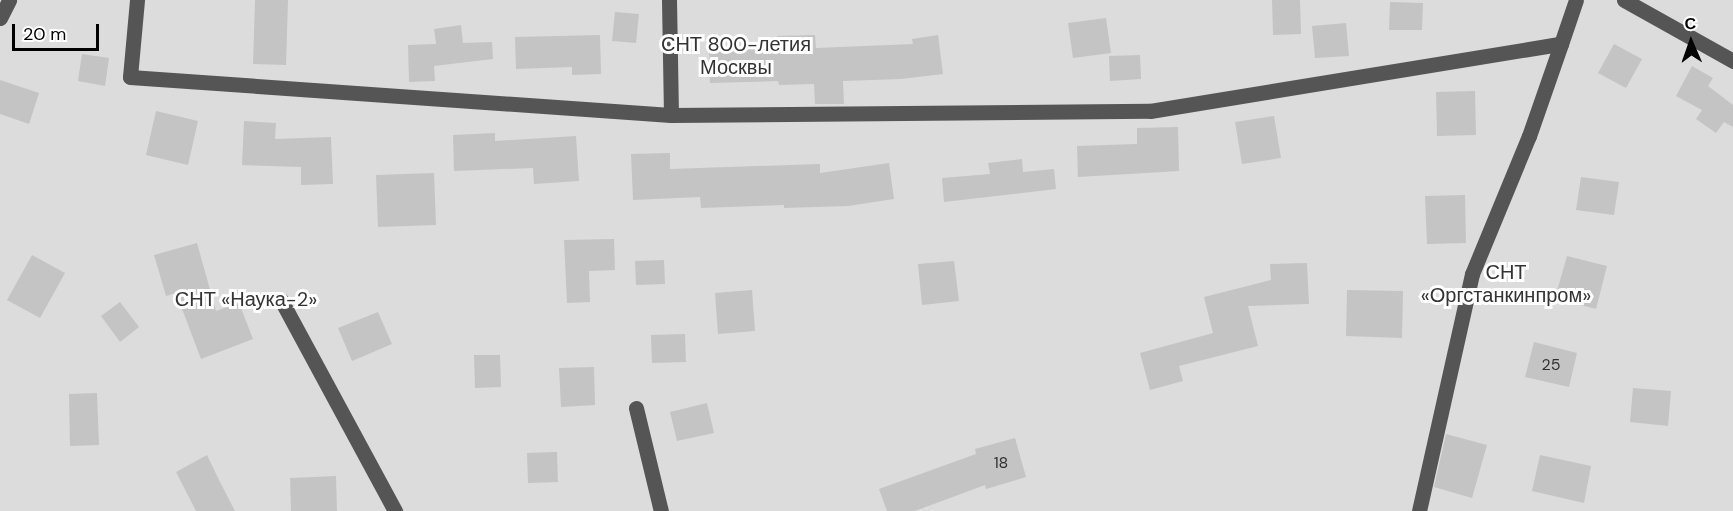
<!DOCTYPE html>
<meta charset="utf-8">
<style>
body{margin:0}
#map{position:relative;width:1733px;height:511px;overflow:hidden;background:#fff;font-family:"DM Sans",sans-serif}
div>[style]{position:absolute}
.green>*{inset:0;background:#dcdcdc}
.building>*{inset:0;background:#c4c4c4}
.minor>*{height:15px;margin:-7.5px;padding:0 7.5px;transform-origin:7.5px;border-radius:7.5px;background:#555}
span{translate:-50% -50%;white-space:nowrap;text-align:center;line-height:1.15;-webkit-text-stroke:6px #fff;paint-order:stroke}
.number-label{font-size:16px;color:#313131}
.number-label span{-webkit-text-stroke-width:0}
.park-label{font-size:20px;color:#333}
.north{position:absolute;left:1661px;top:12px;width:60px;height:60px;-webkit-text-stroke:4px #fff;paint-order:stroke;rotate:358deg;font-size:16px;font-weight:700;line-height:24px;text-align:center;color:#000}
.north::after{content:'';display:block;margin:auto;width:21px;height:27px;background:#000;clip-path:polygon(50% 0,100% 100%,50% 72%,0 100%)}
.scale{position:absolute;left:12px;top:24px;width:87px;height:27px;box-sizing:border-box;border:3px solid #000;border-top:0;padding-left:8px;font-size:18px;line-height:21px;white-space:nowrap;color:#000;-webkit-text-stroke:4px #fff;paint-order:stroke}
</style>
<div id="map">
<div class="green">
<i style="clip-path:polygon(0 0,1733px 0,1733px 511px,0 511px)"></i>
</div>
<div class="building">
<i style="clip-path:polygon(255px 0,288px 0,286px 65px,253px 64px)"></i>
<i style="clip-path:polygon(1272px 0,1300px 0,1301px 34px,1273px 35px)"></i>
<i style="clip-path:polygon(1390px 2px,1423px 3px,1422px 30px,1389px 30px)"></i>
<i style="clip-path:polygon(615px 12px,639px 14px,636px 43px,612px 41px)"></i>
<i style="clip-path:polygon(1106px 18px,1111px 53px,1073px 58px,1068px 23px)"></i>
<i style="clip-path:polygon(1346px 23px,1349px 56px,1315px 58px,1312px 26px)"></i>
<i style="clip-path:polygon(461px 25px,463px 43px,492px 42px,493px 59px,434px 66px,435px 81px,409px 82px,408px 45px,436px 44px,434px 29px)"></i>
<i style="clip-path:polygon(600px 35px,601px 74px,572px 75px,572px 67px,516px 69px,515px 37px)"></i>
<i style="clip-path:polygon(815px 35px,816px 48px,913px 44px,912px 39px,938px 35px,943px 74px,901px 79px,843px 81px,844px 104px,815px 104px,814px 84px,779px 85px,778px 81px,710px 83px,709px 49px,777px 46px,777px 36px)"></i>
<i style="clip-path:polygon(1614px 44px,1642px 59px,1626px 88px,1598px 73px)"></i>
<i style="clip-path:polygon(82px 54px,109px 58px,105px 86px,78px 81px)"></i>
<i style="clip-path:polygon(1140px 55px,1141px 79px,1110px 81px,1109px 56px)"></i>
<i style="clip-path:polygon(1692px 66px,1713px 78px,1708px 86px,1733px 105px,1733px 127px,1724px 122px,1716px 133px,1696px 119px,1702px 110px,1676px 96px)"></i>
<i style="clip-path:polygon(0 80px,39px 93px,29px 124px,0 114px)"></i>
<i style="clip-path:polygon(1475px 91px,1476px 135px,1437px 136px,1436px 92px)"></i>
<i style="clip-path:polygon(156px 111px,198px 121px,188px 165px,146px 155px)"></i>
<i style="clip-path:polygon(1274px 116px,1281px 158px,1242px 164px,1235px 122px)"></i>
<i style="clip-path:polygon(244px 121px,276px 123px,275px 139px,331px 137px,333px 184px,301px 185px,301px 167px,242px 165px)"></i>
<i style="clip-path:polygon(1178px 127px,1179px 171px,1078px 177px,1077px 146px,1137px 144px,1137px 128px)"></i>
<i style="clip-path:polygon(495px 133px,495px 141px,576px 136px,579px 181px,534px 184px,533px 168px,454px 171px,453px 135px)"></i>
<i style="clip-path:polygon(670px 153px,670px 169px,820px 164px,820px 173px,889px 163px,894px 199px,848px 206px,784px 208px,784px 205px,701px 208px,700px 197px,633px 200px,631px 154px)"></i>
<i style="clip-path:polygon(1022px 159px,1023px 172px,1054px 169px,1056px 189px,944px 202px,942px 178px,990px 174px,988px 163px)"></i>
<i style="clip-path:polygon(434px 173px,436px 225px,378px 227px,376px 175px)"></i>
<i style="clip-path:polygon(1581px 177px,1619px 182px,1614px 215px,1576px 210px)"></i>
<i style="clip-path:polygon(1465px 195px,1466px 243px,1427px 244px,1425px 196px)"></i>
<i style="clip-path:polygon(614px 239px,615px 270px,589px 271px,590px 302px,567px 303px,564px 240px)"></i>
<i style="clip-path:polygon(197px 243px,216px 311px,239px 303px,253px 339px,201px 359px,176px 293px,166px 296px,154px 255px)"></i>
<i style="clip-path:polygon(32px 255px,65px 273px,40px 318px,7px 300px)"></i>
<i style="clip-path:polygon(1567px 256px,1607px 266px,1596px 309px,1555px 298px)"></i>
<i style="clip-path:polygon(664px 260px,665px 284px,636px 285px,635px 261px)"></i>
<i style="clip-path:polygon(954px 261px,959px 301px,922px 305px,918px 264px)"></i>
<i style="clip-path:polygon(1307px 263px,1309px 304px,1248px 306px,1258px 346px,1179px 366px,1183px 381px,1150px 390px,1140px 353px,1213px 333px,1204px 297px,1271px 280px,1270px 264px)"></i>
<i style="clip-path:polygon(752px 290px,755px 331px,718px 334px,715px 293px)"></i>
<i style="clip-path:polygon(1347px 290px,1403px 291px,1402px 338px,1346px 336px)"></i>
<i style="clip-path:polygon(120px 302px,139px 327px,120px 342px,101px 316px)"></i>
<i style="clip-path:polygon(378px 312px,392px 344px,352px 361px,338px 328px)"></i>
<i style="clip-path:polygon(685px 334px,686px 362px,652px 363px,651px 335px)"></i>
<i style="clip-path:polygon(1534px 342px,1577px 353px,1569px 387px,1525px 377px)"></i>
<i style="clip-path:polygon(474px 355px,500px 355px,501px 387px,475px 388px)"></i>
<i style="clip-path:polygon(594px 367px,595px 405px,561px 407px,559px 368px)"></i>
<i style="clip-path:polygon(1633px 388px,1671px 391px,1668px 426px,1630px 422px)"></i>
<i style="clip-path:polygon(97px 393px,99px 445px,70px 446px,69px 394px)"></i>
<i style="clip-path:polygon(707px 403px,714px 433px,677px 441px,670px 412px)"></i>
<i style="clip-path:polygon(1446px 434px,1487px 445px,1472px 498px,1434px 487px)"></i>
<i style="clip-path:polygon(1015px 438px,1026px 477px,986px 489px,985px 485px,915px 511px,887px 511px,879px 489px,976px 454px,975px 449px)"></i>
<i style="clip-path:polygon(557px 452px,558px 482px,528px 483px,527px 453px)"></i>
<i style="clip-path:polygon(207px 455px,219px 480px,235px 511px,196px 511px,176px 472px)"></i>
<i style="clip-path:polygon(1540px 455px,1591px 466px,1584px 503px,1532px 491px)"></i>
<i style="clip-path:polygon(336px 476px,337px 511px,291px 511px,290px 478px)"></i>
</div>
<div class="minor">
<i style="left:137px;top:0;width:77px;rotate:95.2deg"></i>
<i style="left:130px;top:77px;width:542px;rotate:4.02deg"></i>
<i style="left:671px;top:115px;width:479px;rotate:-0.5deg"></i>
<i style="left:1150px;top:111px;width:416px;rotate:-9.3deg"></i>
<i style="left:1561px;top:44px;width:46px;rotate:-71.2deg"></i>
<i style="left:669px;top:0;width:115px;rotate:89deg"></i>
<i style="left:1624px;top:0;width:125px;rotate:29.2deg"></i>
<i style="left:0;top:18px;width:20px;rotate:-63deg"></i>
<i style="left:281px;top:300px;width:240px;rotate:61.6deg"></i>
<i style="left:636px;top:408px;width:106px;rotate:76.4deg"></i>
<i style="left:1419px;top:511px;width:243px;rotate:-77.4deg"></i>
<i style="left:1472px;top:274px;width:149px;rotate:-67.6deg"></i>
<i style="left:1529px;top:136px;width:97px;rotate:-70.8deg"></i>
</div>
<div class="number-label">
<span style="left:1551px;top:365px">25</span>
<span style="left:1001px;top:463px">18</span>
</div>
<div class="park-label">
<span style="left:736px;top:56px">СНТ 800-летия<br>Москвы</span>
<span style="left:1506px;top:284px">СНТ<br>«Оргстанкинпром»</span>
<span style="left:246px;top:299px">СНТ «Наука-2»</span>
</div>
<div class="north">С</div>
<div class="scale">20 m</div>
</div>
